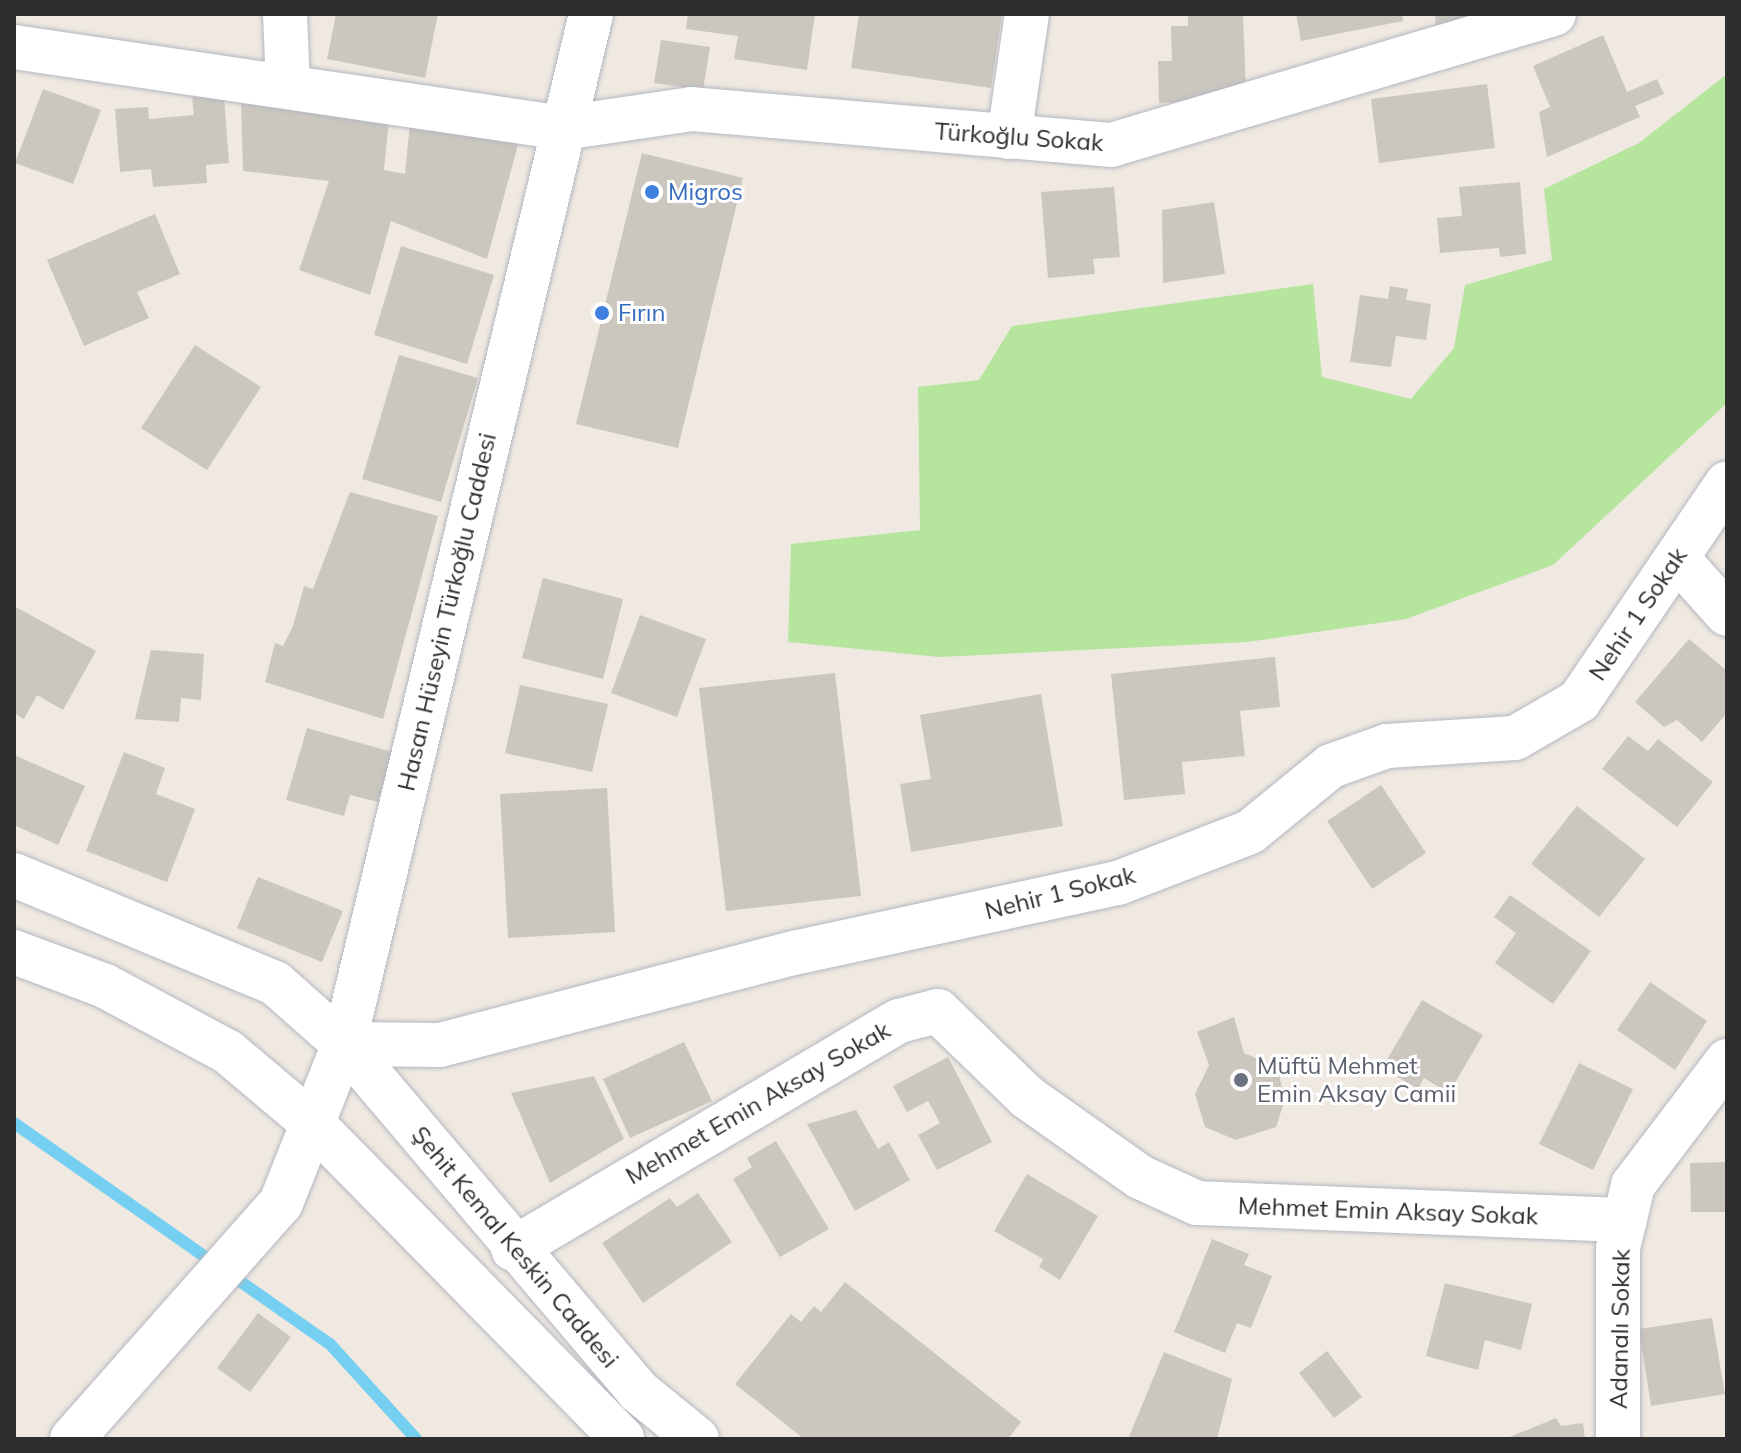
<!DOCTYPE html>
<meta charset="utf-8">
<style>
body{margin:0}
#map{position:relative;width:1741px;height:1453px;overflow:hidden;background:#efe9e1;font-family:Mulish,sans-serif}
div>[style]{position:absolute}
.green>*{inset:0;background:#b6e59e}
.stream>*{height:12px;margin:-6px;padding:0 6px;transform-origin:6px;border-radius:6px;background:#75cff0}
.building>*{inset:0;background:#cbc7bf}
.roads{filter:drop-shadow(0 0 2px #b4b7c1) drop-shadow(0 0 2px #b4b7c1)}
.street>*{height:44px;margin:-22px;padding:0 22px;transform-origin:22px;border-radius:22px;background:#fff}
.secondary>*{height:44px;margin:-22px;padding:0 22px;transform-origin:22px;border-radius:22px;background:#fff}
.dots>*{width:22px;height:22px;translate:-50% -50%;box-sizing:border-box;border:4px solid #fff;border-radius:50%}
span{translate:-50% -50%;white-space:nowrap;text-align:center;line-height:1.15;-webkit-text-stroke:6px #fff;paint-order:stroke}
.street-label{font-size:24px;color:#2e2e2e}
.shop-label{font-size:24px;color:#366cbe}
.left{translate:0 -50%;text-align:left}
.worship-label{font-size:24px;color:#5b616d}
.frame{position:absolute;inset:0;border:16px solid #2e2e2e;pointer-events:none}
</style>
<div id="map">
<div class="green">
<i style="clip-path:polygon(1727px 74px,1727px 403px,1553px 565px,1406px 619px,1247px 642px,939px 657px,788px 642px,791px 544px,920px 530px,918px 387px,979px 380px,1012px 326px,1313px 284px,1322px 377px,1411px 399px,1454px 348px,1465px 285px,1552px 260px,1544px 189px,1639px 143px)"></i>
</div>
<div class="stream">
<i style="left:14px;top:1123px;width:386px;rotate:35deg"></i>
<i style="left:330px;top:1344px;width:128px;rotate:47.8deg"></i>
</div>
<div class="building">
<i style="clip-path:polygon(336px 14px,438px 14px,425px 78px,327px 59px)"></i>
<i style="clip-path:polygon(688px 14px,815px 14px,807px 70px,734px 59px,738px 36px,686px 29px)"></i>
<i style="clip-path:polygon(859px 14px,1002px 14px,991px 88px,851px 68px)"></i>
<i style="clip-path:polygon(1188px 14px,1243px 14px,1246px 91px,1215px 101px,1159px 103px,1158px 61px,1172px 61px,1171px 26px,1188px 26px)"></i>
<i style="clip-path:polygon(1296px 14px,1402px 14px,1403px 21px,1301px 41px)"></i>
<i style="clip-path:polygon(1435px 14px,1483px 14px,1483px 19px,1436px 26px)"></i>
<i style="clip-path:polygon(1603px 35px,1627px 92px,1657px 79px,1664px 94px,1635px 106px,1640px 117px,1547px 157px,1539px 112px,1550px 107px,1533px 66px)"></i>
<i style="clip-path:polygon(661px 40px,710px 47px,703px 90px,654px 83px)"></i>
<i style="clip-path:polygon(1487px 84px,1495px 148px,1379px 163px,1371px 99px)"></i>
<i style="clip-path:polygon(43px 89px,101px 110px,73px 184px,15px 163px)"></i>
<i style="clip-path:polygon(224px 95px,229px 163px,206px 165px,207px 183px,153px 187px,151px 169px,120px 172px,115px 109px,148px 107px,149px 119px,194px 115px,192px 97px)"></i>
<i style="clip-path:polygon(241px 103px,389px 119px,384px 170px,405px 174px,410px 123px,519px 141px,487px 259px,391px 221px,370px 295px,299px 270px,329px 181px,243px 171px)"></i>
<i style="clip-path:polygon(642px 153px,743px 178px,678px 448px,576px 424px)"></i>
<i style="clip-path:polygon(1520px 182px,1526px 254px,1500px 257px,1499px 248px,1440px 253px,1437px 218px,1462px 216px,1459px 187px)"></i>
<i style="clip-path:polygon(1114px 187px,1120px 257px,1093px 259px,1095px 274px,1048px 278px,1041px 192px)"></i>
<i style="clip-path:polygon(1214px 202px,1225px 274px,1163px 283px,1162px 210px)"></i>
<i style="clip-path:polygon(155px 214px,180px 274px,137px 292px,149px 318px,84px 346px,47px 260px)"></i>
<i style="clip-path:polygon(401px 246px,494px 275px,467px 364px,374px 335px)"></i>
<i style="clip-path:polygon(1390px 286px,1408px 289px,1406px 300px,1431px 304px,1426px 340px,1396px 336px,1391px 367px,1350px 362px,1360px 295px,1388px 299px)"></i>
<i style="clip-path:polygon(195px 345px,261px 387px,207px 470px,141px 428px)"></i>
<i style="clip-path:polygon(399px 355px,478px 378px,441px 502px,362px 479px)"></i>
<i style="clip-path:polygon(350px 492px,438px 516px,383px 719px,265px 682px,275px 643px,283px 646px,293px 626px,304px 586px,313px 589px)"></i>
<i style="clip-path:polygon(543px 578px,623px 599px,603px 679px,522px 658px)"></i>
<i style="clip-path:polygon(14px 606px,96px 651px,63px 710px,37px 695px,24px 719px,14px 713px)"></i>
<i style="clip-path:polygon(640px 615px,706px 639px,677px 717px,611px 693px)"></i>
<i style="clip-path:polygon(1689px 639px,1727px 671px,1727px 713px,1702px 742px,1677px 720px,1664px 727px,1635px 702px)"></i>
<i style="clip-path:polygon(151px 650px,204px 654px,201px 700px,181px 698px,179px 722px,135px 719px)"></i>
<i style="clip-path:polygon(1275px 657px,1280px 707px,1240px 711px,1245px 756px,1182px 762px,1185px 794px,1124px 800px,1111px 674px)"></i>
<i style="clip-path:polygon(835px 673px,861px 896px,726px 911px,699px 688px)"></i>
<i style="clip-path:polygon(520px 685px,608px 704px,592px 772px,505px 753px)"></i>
<i style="clip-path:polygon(1041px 694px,1063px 826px,911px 852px,900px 784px,931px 779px,920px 715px)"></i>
<i style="clip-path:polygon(307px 728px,392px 752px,378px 802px,350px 795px,344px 816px,286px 800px)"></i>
<i style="clip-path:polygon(1628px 736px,1648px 751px,1658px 739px,1713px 782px,1677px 827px,1602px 769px)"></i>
<i style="clip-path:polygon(124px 752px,165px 768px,156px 794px,195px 809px,167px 882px,86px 851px)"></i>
<i style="clip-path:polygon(14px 755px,85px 786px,58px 845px,14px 825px)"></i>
<i style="clip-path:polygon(1381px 785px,1426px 853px,1372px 889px,1327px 821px)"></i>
<i style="clip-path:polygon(607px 788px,615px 932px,508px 938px,500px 794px)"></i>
<i style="clip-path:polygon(1577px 806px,1645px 859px,1599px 917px,1531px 864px)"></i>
<i style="clip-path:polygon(258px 877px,343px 911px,322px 962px,237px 928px)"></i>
<i style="clip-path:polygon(1510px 895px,1591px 951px,1553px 1004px,1495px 963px,1516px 933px,1494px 917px)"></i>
<i style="clip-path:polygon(1650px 982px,1707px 1021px,1675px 1070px,1617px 1030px)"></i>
<i style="clip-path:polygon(1422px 1000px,1483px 1035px,1449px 1093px,1424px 1078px,1418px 1089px,1382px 1068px)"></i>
<i style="clip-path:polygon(1234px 1017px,1244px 1053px,1277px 1067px,1285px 1099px,1276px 1127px,1236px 1140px,1205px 1127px,1195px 1094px,1209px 1065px,1197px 1032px)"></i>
<i style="clip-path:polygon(684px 1042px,712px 1101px,630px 1138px,603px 1079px)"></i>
<i style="clip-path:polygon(948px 1057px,992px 1142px,937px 1170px,918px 1135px,940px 1123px,928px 1101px,907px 1112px,893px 1086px)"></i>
<i style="clip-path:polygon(1579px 1063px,1633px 1089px,1593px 1170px,1539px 1144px)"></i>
<i style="clip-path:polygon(594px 1076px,624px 1139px,550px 1183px,511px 1093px)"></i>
<i style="clip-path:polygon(856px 1110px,878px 1149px,889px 1142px,910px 1180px,855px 1211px,807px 1124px)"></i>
<i style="clip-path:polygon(776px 1141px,829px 1229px,780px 1257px,733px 1179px,752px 1167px,747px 1158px)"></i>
<i style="clip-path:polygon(1727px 1162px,1727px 1212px,1691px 1212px,1690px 1163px)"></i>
<i style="clip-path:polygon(1027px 1174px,1098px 1216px,1060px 1280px,1039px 1267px,1043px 1259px,994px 1231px)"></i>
<i style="clip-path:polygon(698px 1193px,732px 1242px,643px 1303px,602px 1243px,670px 1198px,677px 1207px)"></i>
<i style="clip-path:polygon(1212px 1239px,1249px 1254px,1244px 1265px,1272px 1276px,1251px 1328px,1237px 1323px,1225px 1353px,1174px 1332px)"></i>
<i style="clip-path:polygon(845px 1282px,1021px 1422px,1008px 1439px,804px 1439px,735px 1384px,791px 1314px,801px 1322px,814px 1306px,821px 1312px)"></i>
<i style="clip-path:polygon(1445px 1283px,1532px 1304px,1521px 1350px,1485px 1340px,1478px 1370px,1426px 1356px)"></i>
<i style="clip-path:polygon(258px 1313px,291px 1337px,250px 1392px,217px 1368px)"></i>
<i style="clip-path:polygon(1712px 1318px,1725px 1394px,1651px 1406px,1639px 1329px)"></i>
<i style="clip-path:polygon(1327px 1351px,1362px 1397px,1334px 1418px,1299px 1373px)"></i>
<i style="clip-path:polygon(1164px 1352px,1232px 1379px,1217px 1439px,1128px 1439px)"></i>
<i style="clip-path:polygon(1556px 1418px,1561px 1426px,1583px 1423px,1585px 1439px,1505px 1439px)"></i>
</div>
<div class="roads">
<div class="street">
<i style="left:285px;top:14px;width:72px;rotate:87.6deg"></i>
<i style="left:14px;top:47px;width:555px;rotate:8.39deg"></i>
<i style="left:563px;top:128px;width:129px;rotate:-8.4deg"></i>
<i style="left:691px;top:109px;width:422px;rotate:4.9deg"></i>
<i style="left:1111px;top:145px;width:462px;rotate:-16.5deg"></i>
<i style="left:1009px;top:137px;width:124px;rotate:-81.7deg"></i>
<i style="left:1677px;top:558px;width:75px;rotate:48.2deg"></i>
<i style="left:344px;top:1044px;width:96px;rotate:0.6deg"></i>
<i style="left:440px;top:1045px;width:370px;rotate:-14.6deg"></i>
<i style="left:798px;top:952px;width:327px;rotate:-12.2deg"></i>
<i style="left:1118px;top:883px;width:142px;rotate:-21.1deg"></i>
<i style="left:1250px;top:832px;width:104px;rotate:-39.2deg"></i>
<i style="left:1331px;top:766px;width:59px;rotate:-19.7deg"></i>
<i style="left:1387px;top:746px;width:128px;rotate:-3.6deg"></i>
<i style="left:1515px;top:738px;width:74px;rotate:-30deg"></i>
<i style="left:1579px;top:701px;width:263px;rotate:-55.8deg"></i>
<i style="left:513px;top:1249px;width:448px;rotate:-30.6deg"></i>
<i style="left:899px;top:1021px;width:40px;rotate:-14.4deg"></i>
<i style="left:938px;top:1011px;width:124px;rotate:44deg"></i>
<i style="left:1027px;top:1097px;width:138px;rotate:35.3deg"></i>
<i style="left:1140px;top:1177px;width:63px;rotate:24.5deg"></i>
<i style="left:1197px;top:1203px;width:428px;rotate:2.3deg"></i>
<i style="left:1618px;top:1439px;width:191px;rotate:-90deg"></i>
<i style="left:1618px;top:1248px;width:65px;rotate:-76.6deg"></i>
<i style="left:1633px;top:1185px;width:156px;rotate:-52.8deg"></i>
</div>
<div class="secondary">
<i style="left:14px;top:875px;width:282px;rotate:22.5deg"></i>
<i style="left:275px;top:983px;width:92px;rotate:41.5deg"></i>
<i style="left:344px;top:1044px;width:455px;rotate:49.7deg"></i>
<i style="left:638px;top:1391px;width:76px;rotate:39.1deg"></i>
<i style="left:14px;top:952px;width:97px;rotate:20.5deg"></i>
<i style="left:105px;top:986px;width:140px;rotate:28.2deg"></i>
<i style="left:228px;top:1052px;width:109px;rotate:40.1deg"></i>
<i style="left:311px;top:1122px;width:444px;rotate:45.5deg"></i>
<i style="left:72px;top:1439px;width:315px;rotate:-48.5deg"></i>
<i style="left:281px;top:1203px;width:171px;rotate:-68.4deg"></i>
<i style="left:344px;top:1044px;width:1059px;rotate:-76.51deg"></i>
</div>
</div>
<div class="dots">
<i style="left:652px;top:192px;background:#3f7fe0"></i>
<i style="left:602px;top:313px;background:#3f7fe0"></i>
<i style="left:1241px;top:1080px;background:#6b7280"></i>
</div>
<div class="street-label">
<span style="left:1019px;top:137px;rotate:4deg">Türkoğlu Sokak</span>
<span style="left:447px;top:612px;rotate:-77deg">Hasan Hüseyin Türkoğlu Caddesi</span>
<span style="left:1638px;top:614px;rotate:-56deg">Nehir 1 Sokak</span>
<span style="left:1060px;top:893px;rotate:-14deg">Nehir 1 Sokak</span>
<span style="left:758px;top:1103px;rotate:-30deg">Mehmet Emin Aksay Sokak</span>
<span style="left:1388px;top:1211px;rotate:2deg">Mehmet Emin Aksay Sokak</span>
<span style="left:515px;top:1247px;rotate:50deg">Şehit Kemal Keskin Caddesi</span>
<span style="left:1620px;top:1329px;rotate:-89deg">Adanalı Sokak</span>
</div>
<div class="shop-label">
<span class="left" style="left:668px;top:192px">Migros</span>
<span class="left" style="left:618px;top:313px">Fırın</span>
</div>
<div class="worship-label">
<span class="left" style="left:1257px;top:1080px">Müftü Mehmet<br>Emin Aksay Camii</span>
</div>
<div class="frame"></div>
</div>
